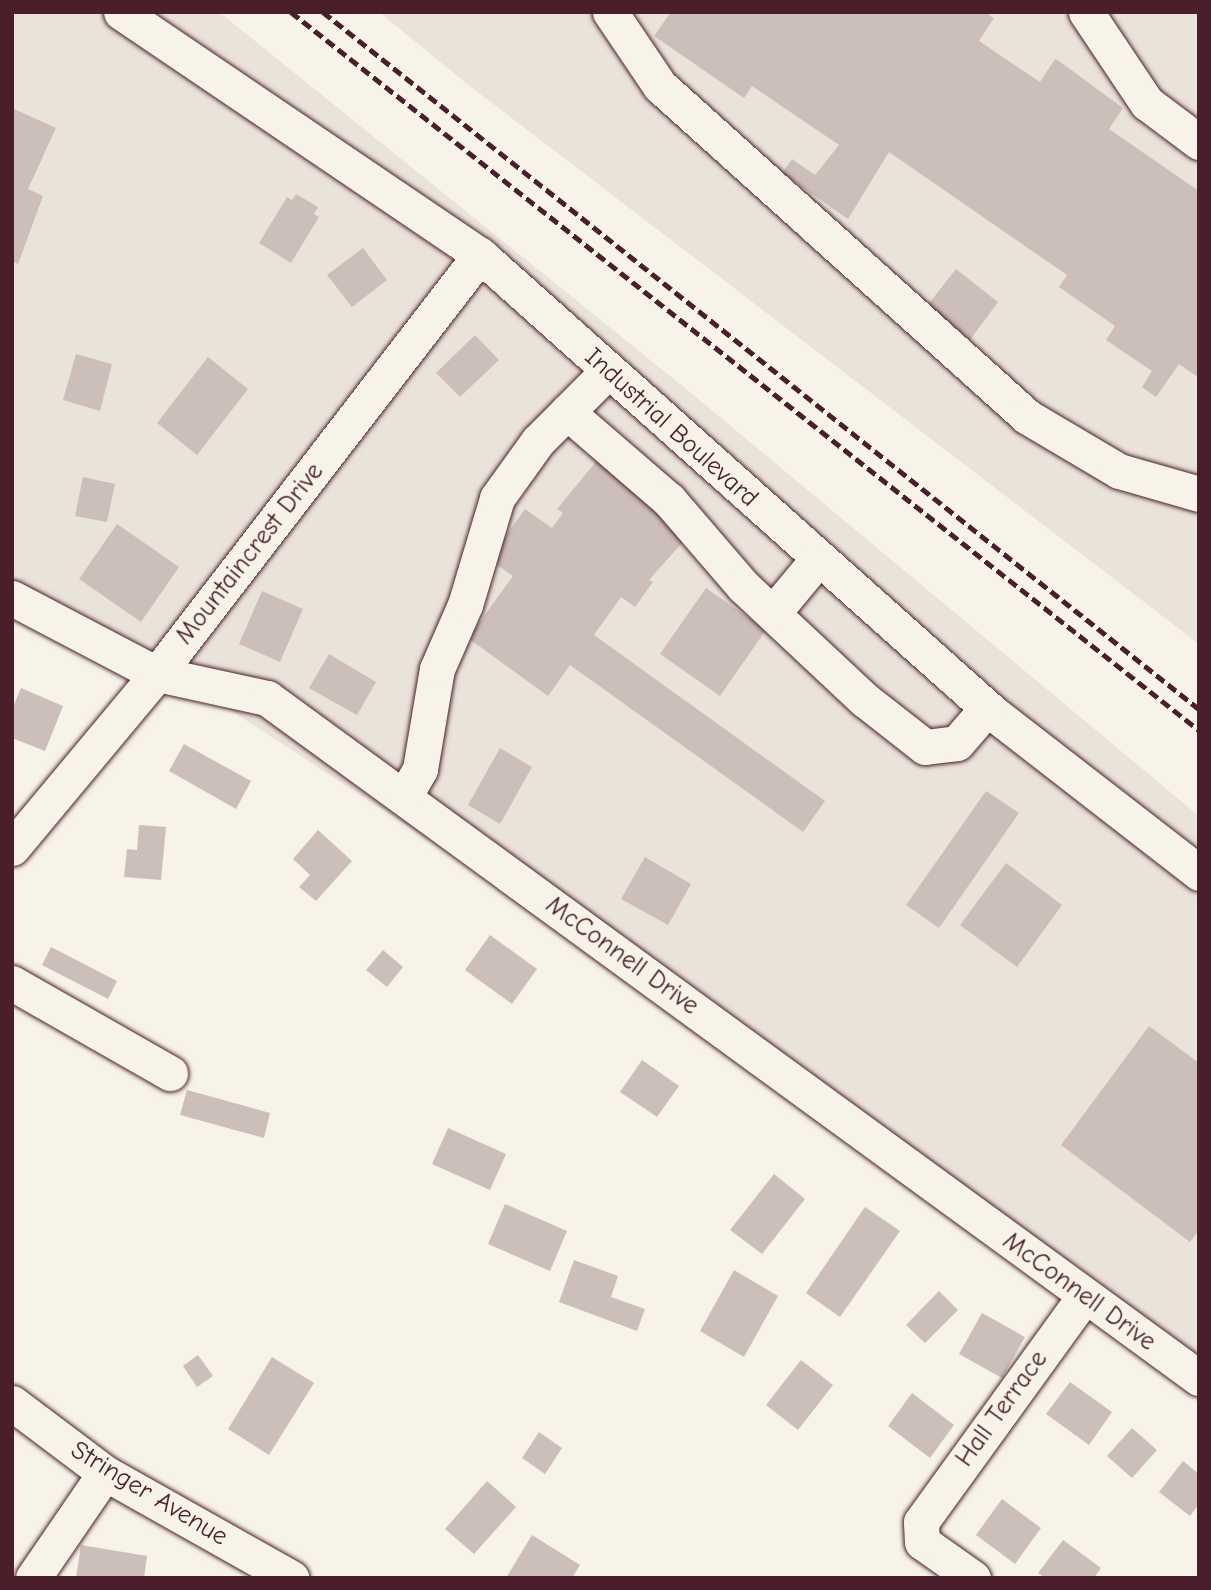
<!DOCTYPE html>
<style>
body{margin:0}
#map{position:relative;width:1211px;height:1590px;overflow:hidden;background:#f7f3e8;font-family:"Comic Neue",sans-serif}
div>[style]{position:absolute}
.built>*{inset:0;background:#eae3da}
.building>*{inset:0;background:#ccbfb9}
.roads{filter:drop-shadow(0 0 2px #4a1f2b) drop-shadow(0 0 2px #4a1f2b)}
.minor>*{height:35px;margin:-17.5px;padding:0 17.5px;transform-origin:17.5px;border-radius:17.5px;background:#f7f3e8}
.rail>*{height:5px;margin-top:-2.5px;transform-origin:0;background:repeating-linear-gradient(90deg,#4a1f2b 0 10px,transparent 0 15px)}
span{translate:-50% -50%;white-space:nowrap;text-align:center;line-height:1.15;-webkit-text-stroke:5px #f7f3e8;paint-order:stroke}
.street-label{font-size:26px;color:#4a1f2b}
.frame{position:absolute;inset:0;border:14px solid #4a1f2b;pointer-events:none}
</style>
<div id="map">
<div class="built">
<i style="clip-path:polygon(12px 12px,219px 12px,685px 388px,1199px 816px,1199px 1365px,959px 1187px,183px 679px,12px 619px)"></i>
<i style="clip-path:polygon(379px 12px,1199px 12px,1199px 644px,466px 83px)"></i>
</div>
<div class="building">
<i style="clip-path:polygon(671px 12px,985px 12px,994px 18px,979px 41px,1040px 82px,1055px 59px,1059px 61px,1123px 108px,1109px 129px,1199px 191px,1199px 378px,1179px 364px,1156px 397px,1142px 387px,1152px 371px,1106px 340px,1115px 326px,1059px 287px,1067px 275px,889px 152px,848px 219px,782px 173px,792px 159px,815px 175px,839px 145px,752px 86px,744px 98px,654px 36px)"></i>
<i style="clip-path:polygon(12px 108px,56px 128px,28px 189px,43px 196px,18px 264px,12px 261px)"></i>
<i style="clip-path:polygon(296px 194px,318px 207px,314px 214px,319px 217px,291px 263px,259px 243px,287px 197px,292px 200px)"></i>
<i style="clip-path:polygon(363px 248px,387px 280px,352px 307px,327px 275px)"></i>
<i style="clip-path:polygon(956px 269px,998px 302px,970px 340px,927px 306px)"></i>
<i style="clip-path:polygon(475px 335px,499px 360px,460px 397px,436px 373px)"></i>
<i style="clip-path:polygon(76px 354px,112px 364px,100px 411px,63px 400px)"></i>
<i style="clip-path:polygon(208px 357px,248px 389px,197px 455px,157px 423px)"></i>
<i style="clip-path:polygon(599px 458px,689px 535px,649px 580px,653px 582px,635px 607px,621px 597px,594px 635px,825px 801px,803px 832px,570px 665px,548px 696px,468px 638px,513px 576px,489px 559px,525px 509px,552px 528px,563px 513px,557px 509px)"></i>
<i style="clip-path:polygon(83px 477px,115px 484px,107px 522px,75px 516px)"></i>
<i style="clip-path:polygon(117px 524px,179px 567px,141px 622px,79px 579px)"></i>
<i style="clip-path:polygon(706px 588px,766px 630px,720px 696px,660px 654px)"></i>
<i style="clip-path:polygon(262px 591px,303px 609px,280px 662px,239px 644px)"></i>
<i style="clip-path:polygon(329px 654px,376px 682px,357px 715px,309px 688px)"></i>
<i style="clip-path:polygon(21px 688px,63px 706px,45px 751px,12px 738px,12px 709px)"></i>
<i style="clip-path:polygon(184px 744px,251px 781px,236px 809px,169px 771px)"></i>
<i style="clip-path:polygon(500px 748px,532px 767px,500px 824px,468px 805px)"></i>
<i style="clip-path:polygon(986px 791px,1019px 813px,939px 928px,906px 905px)"></i>
<i style="clip-path:polygon(139px 825px,166px 827px,161px 880px,124px 877px,127px 849px,137px 850px)"></i>
<i style="clip-path:polygon(318px 830px,352px 861px,316px 901px,299px 887px,310px 875px,293px 859px)"></i>
<i style="clip-path:polygon(645px 857px,691px 884px,668px 925px,621px 899px)"></i>
<i style="clip-path:polygon(1006px 863px,1062px 905px,1017px 967px,960px 925px)"></i>
<i style="clip-path:polygon(490px 935px,537px 969px,512px 1004px,465px 970px)"></i>
<i style="clip-path:polygon(51px 947px,117px 981px,108px 999px,42px 965px)"></i>
<i style="clip-path:polygon(383px 950px,403px 967px,387px 987px,366px 970px)"></i>
<i style="clip-path:polygon(1149px 1026px,1199px 1063px,1199px 1230px,1190px 1242px,1061px 1145px)"></i>
<i style="clip-path:polygon(642px 1060px,679px 1086px,657px 1117px,620px 1092px)"></i>
<i style="clip-path:polygon(187px 1090px,270px 1113px,264px 1138px,180px 1115px)"></i>
<i style="clip-path:polygon(448px 1128px,506px 1154px,490px 1190px,432px 1164px)"></i>
<i style="clip-path:polygon(774px 1174px,805px 1199px,762px 1254px,730px 1230px)"></i>
<i style="clip-path:polygon(505px 1204px,567px 1231px,550px 1271px,488px 1244px)"></i>
<i style="clip-path:polygon(865px 1207px,900px 1231px,840px 1317px,806px 1293px)"></i>
<i style="clip-path:polygon(574px 1260px,618px 1276px,611px 1297px,645px 1309px,637px 1331px,559px 1302px)"></i>
<i style="clip-path:polygon(734px 1270px,778px 1296px,744px 1357px,700px 1331px)"></i>
<i style="clip-path:polygon(939px 1291px,958px 1310px,925px 1343px,906px 1325px)"></i>
<i style="clip-path:polygon(982px 1313px,1025px 1337px,1002px 1378px,959px 1354px)"></i>
<i style="clip-path:polygon(198px 1355px,213px 1376px,197px 1387px,183px 1366px)"></i>
<i style="clip-path:polygon(272px 1357px,314px 1383px,269px 1455px,228px 1429px)"></i>
<i style="clip-path:polygon(801px 1360px,833px 1385px,798px 1430px,766px 1405px)"></i>
<i style="clip-path:polygon(1070px 1382px,1112px 1412px,1089px 1445px,1046px 1414px)"></i>
<i style="clip-path:polygon(912px 1393px,954px 1425px,930px 1458px,888px 1426px)"></i>
<i style="clip-path:polygon(1132px 1428px,1157px 1450px,1132px 1478px,1107px 1456px)"></i>
<i style="clip-path:polygon(539px 1432px,562px 1448px,545px 1474px,522px 1458px)"></i>
<i style="clip-path:polygon(1183px 1461px,1199px 1474px,1199px 1504px,1190px 1516px,1159px 1492px)"></i>
<i style="clip-path:polygon(487px 1481px,516px 1507px,474px 1554px,445px 1529px)"></i>
<i style="clip-path:polygon(1002px 1499px,1041px 1528px,1015px 1564px,976px 1535px)"></i>
<i style="clip-path:polygon(532px 1535px,580px 1565px,572px 1578px,506px 1578px)"></i>
<i style="clip-path:polygon(1063px 1540px,1101px 1568px,1094px 1578px,1045px 1578px,1038px 1573px)"></i>
<i style="clip-path:polygon(81px 1545px,147px 1556px,144px 1578px,76px 1578px)"></i>
</div>
<div class="roads">
<div class="minor">
<i style="left:121px;top:12px;width:434px;rotate:34.1deg"></i>
<i style="left:480px;top:255px;width:688px;rotate:41.76deg"></i>
<i style="left:993px;top:713px;width:261px;rotate:37.8deg"></i>
<i style="left:610px;top:12px;width:89px;rotate:56deg"></i>
<i style="left:660px;top:86px;width:493px;rotate:42deg"></i>
<i style="left:1026px;top:416px;width:108px;rotate:30.6deg"></i>
<i style="left:1119px;top:471px;width:83px;rotate:16deg"></i>
<i style="left:1086px;top:12px;width:110px;rotate:56.2deg"></i>
<i style="left:1147px;top:103px;width:65px;rotate:36.9deg"></i>
<i style="left:567px;top:412px;width:135px;rotate:40.8deg"></i>
<i style="left:669px;top:500px;width:113px;rotate:49.3deg"></i>
<i style="left:743px;top:586px;width:167px;rotate:43.1deg"></i>
<i style="left:865px;top:700px;width:76px;rotate:38.1deg"></i>
<i style="left:925px;top:747px;width:32px;rotate:-7deg"></i>
<i style="left:957px;top:743px;width:46px;rotate:-49.4deg"></i>
<i style="left:12px;top:598px;width:164px;rotate:27.7deg"></i>
<i style="left:157px;top:674px;width:113px;rotate:12.3deg"></i>
<i style="left:267px;top:698px;width:1154px;rotate:36.12deg"></i>
<i style="left:773px;top:613px;width:69px;rotate:-50.3deg"></i>
<i style="left:404px;top:797px;width:32px;rotate:-60deg"></i>
<i style="left:420px;top:769px;width:101px;rotate:-80.4deg"></i>
<i style="left:437px;top:669px;width:70px;rotate:-66.4deg"></i>
<i style="left:465px;top:605px;width:112px;rotate:-73.3deg"></i>
<i style="left:497px;top:498px;width:70px;rotate:-54.3deg"></i>
<i style="left:538px;top:441px;width:99px;rotate:-45deg"></i>
<i style="left:12px;top:848px;width:226px;rotate:-50.2deg"></i>
<i style="left:157px;top:674px;width:529px;rotate:-52.37deg"></i>
<i style="left:12px;top:983px;width:182px;rotate:29.7deg"></i>
<i style="left:12px;top:1403px;width:116px;rotate:37deg"></i>
<i style="left:105px;top:1473px;width:214px;rotate:29.4deg"></i>
<i style="left:33px;top:1578px;width:127px;rotate:-55.6deg"></i>
<i style="left:973px;top:1578px;width:62px;rotate:-144.8deg"></i>
<i style="left:922px;top:1542px;width:20px;rotate:-93deg"></i>
<i style="left:921px;top:1522px;width:278px;rotate:-54.1deg"></i>
</div>
</div>
<div class="rail">
<i style="left:291px;top:12px;width:1158px;rotate:38.34deg"></i>
<i style="left:323px;top:12px;width:1119px;rotate:38.51deg"></i>
</div>
<div class="street-label">
<span style="left:671px;top:428px;rotate:42deg">Industrial Boulevard</span>
<span style="left:250px;top:554px;rotate:-52deg">Mountaincrest Drive</span>
<span style="left:622px;top:956px;rotate:36deg">McConnell Drive</span>
<span style="left:1079px;top:1292px;rotate:36deg">McConnell Drive</span>
<span style="left:1002px;top:1409px;rotate:-54deg">Hall Terrace</span>
<span style="left:149px;top:1494px;rotate:31deg">Stringer Avenue</span>
</div>
<div class="frame"></div>
</div>
